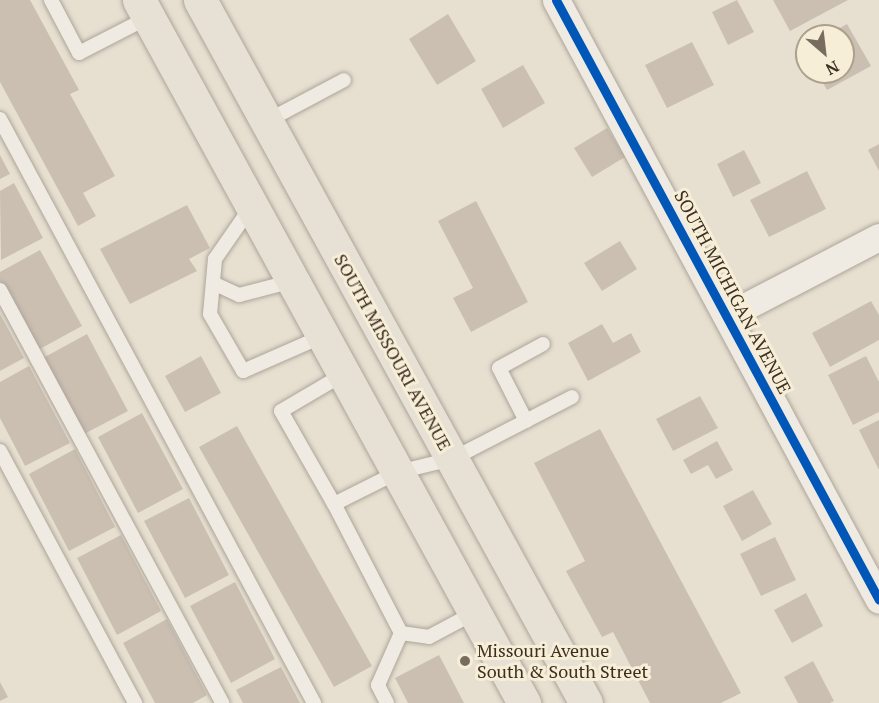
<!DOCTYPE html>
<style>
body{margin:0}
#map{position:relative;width:879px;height:703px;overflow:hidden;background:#e7e0d1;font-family:"PT Serif",serif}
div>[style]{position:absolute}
.building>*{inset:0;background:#cbbfb2}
.roads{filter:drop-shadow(0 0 2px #ada599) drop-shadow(0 0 2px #ada599)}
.service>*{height:14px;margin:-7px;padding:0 7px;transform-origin:7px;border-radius:7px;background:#efebe3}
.minor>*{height:27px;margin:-13.5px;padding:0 13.5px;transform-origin:13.5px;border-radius:13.5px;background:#efebe3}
.primary>*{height:33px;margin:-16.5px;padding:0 16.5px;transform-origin:16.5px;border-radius:16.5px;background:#e6e1d4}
.cycleway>*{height:9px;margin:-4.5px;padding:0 4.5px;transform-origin:4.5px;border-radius:4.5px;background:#0057b8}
.dots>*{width:16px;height:16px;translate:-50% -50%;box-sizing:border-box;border:3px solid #f7eed8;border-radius:50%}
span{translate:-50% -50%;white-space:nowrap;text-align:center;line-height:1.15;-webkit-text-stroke:6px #f7eed8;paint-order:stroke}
.street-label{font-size:18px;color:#3d2e20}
.poi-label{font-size:18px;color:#3d2e20}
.left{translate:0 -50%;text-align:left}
.north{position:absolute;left:795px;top:24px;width:60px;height:60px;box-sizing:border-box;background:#f7eed8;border:2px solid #ada18e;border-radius:50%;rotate:152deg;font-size:16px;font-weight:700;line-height:24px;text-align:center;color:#3d2e20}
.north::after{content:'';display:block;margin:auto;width:21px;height:27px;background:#786c5e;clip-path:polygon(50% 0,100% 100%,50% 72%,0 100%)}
</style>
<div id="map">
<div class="building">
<i style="clip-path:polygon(0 0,30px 0,79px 90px,70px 94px,115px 176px,83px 193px,96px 216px,78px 226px,0 82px)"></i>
<i style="clip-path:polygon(737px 0,754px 32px,728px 45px,712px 12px)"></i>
<i style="clip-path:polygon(773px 0,848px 0,790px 31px)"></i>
<i style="clip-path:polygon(448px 14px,476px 61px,437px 85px,409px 39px)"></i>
<i style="clip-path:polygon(847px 24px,871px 66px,827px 90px,817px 72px,843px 72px,843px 36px,826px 36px)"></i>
<i style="clip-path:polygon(692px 42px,714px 85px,667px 108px,645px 65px)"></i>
<i style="clip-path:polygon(523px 65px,545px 103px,503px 128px,481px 89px)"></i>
<i style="clip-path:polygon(607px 128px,625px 157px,592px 177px,574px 148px)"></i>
<i style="clip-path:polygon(879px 144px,879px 171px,868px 150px)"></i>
<i style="clip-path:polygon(744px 150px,761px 183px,733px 197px,717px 164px)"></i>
<i style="clip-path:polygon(0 155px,10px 174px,0 179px)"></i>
<i style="clip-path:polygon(807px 171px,826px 209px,769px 237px,750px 200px)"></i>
<i style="clip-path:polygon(14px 183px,43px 238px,1px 260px,0 191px)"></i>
<i style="clip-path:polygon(476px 201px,528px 302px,471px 332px,453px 298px,473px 288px,438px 221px)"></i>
<i style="clip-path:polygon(187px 205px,210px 248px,189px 259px,197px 271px,130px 304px,100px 249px)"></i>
<i style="clip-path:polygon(620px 241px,637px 269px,602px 291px,584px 263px)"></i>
<i style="clip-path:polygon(40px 250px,82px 326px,38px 350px,0 281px,0 272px)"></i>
<i style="clip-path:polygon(871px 301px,879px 315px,879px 340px,830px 367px,812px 333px)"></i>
<i style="clip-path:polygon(0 314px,24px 358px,0 371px)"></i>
<i style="clip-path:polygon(602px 324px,613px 343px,631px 333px,641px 352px,588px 381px,568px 343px)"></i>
<i style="clip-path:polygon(87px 334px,128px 411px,84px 434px,43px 358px)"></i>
<i style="clip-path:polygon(201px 356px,221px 393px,185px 412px,165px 376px)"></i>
<i style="clip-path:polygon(866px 356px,879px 382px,879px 412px,853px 425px,828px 375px)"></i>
<i style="clip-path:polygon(29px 366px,70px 443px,25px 466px,0 418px,0 382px)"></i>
<i style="clip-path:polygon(700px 396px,718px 428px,673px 451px,656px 419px)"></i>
<i style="clip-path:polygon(142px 413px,183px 489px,138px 513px,98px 437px)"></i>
<i style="clip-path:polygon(879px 420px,879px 470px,859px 430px)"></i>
<i style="clip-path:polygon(237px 426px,372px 666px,334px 687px,199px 447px)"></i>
<i style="clip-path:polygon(600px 429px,741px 693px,721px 703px,650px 703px,613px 632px,602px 637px,566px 571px,585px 561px,534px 463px)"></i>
<i style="clip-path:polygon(717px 441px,733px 470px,716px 479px,708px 465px,691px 474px,683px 460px)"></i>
<i style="clip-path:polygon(75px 449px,115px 527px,69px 551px,29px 474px)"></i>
<i style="clip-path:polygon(753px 490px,772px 524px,742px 541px,723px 506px)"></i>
<i style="clip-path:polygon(189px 498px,229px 575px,185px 598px,144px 521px)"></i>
<i style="clip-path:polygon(121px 535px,161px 611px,117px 635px,77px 558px)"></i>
<i style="clip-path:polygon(775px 537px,796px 580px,761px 596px,740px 554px)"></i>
<i style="clip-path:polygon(235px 582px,275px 659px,231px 683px,190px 606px)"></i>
<i style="clip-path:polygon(806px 593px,823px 626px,792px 643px,774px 610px)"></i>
<i style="clip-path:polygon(167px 619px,207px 695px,193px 703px,155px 703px,123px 643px)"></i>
<i style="clip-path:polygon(439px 655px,464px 703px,408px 703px,395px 678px)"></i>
<i style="clip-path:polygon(813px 661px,834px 701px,830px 703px,798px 703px,784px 677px)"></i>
<i style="clip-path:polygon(281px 667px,300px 703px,243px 703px,236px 690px)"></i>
<i style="clip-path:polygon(0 682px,8px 697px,0 701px)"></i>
</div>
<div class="roads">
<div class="service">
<i style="left:51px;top:0;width:60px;rotate:62.2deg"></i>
<i style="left:79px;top:53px;width:79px;rotate:-27.2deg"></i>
<i style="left:0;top:119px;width:663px;rotate:61.73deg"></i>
<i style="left:267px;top:121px;width:87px;rotate:-28deg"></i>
<i style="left:251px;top:207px;width:63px;rotate:124.7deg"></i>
<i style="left:215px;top:259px;width:55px;rotate:95.2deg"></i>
<i style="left:210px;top:314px;width:66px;rotate:59.9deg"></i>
<i style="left:243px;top:371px;width:87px;rotate:-23.6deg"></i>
<i style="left:213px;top:283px;width:29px;rotate:25deg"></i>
<i style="left:239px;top:295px;width:56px;rotate:-14.5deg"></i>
<i style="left:0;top:290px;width:469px;rotate:61.7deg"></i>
<i style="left:526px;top:421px;width:59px;rotate:-117deg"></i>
<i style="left:499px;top:368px;width:50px;rotate:-28.6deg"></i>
<i style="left:0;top:451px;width:286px;rotate:61.8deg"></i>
<i style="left:334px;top:504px;width:107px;rotate:-119.7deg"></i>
<i style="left:281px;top:411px;width:73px;rotate:-30.4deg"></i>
<i style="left:401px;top:633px;width:28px;rotate:8deg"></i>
<i style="left:429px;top:637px;width:51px;rotate:-28.1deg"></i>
<i style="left:387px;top:703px;width:20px;rotate:-117deg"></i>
<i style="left:378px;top:685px;width:57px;rotate:-66.1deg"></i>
<i style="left:401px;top:633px;width:145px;rotate:-117.4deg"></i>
<i style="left:334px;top:504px;width:72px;rotate:-26.6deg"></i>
<i style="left:398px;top:472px;width:56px;rotate:-13.5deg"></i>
<i style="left:452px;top:459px;width:135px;rotate:-27.3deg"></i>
</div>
<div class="minor">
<i style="left:556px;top:0;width:681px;rotate:61.7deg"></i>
<i style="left:727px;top:316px;width:171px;rotate:-27.5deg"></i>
</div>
<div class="primary">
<i style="left:139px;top:0;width:802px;rotate:61.29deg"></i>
<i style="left:200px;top:0;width:802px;rotate:61.23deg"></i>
</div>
</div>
<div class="cycleway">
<i style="left:556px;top:0;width:681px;rotate:61.7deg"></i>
</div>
<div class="dots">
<i style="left:465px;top:661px;background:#786c5e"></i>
</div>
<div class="street-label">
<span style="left:733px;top:292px;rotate:62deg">SOUTH MICHIGAN AVENUE</span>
<span style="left:393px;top:352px;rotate:61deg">SOUTH MISSOURI AVENUE</span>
</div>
<div class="poi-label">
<span class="left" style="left:477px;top:661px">Missouri Avenue<br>South &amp; South Street</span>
</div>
<div class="north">N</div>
</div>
